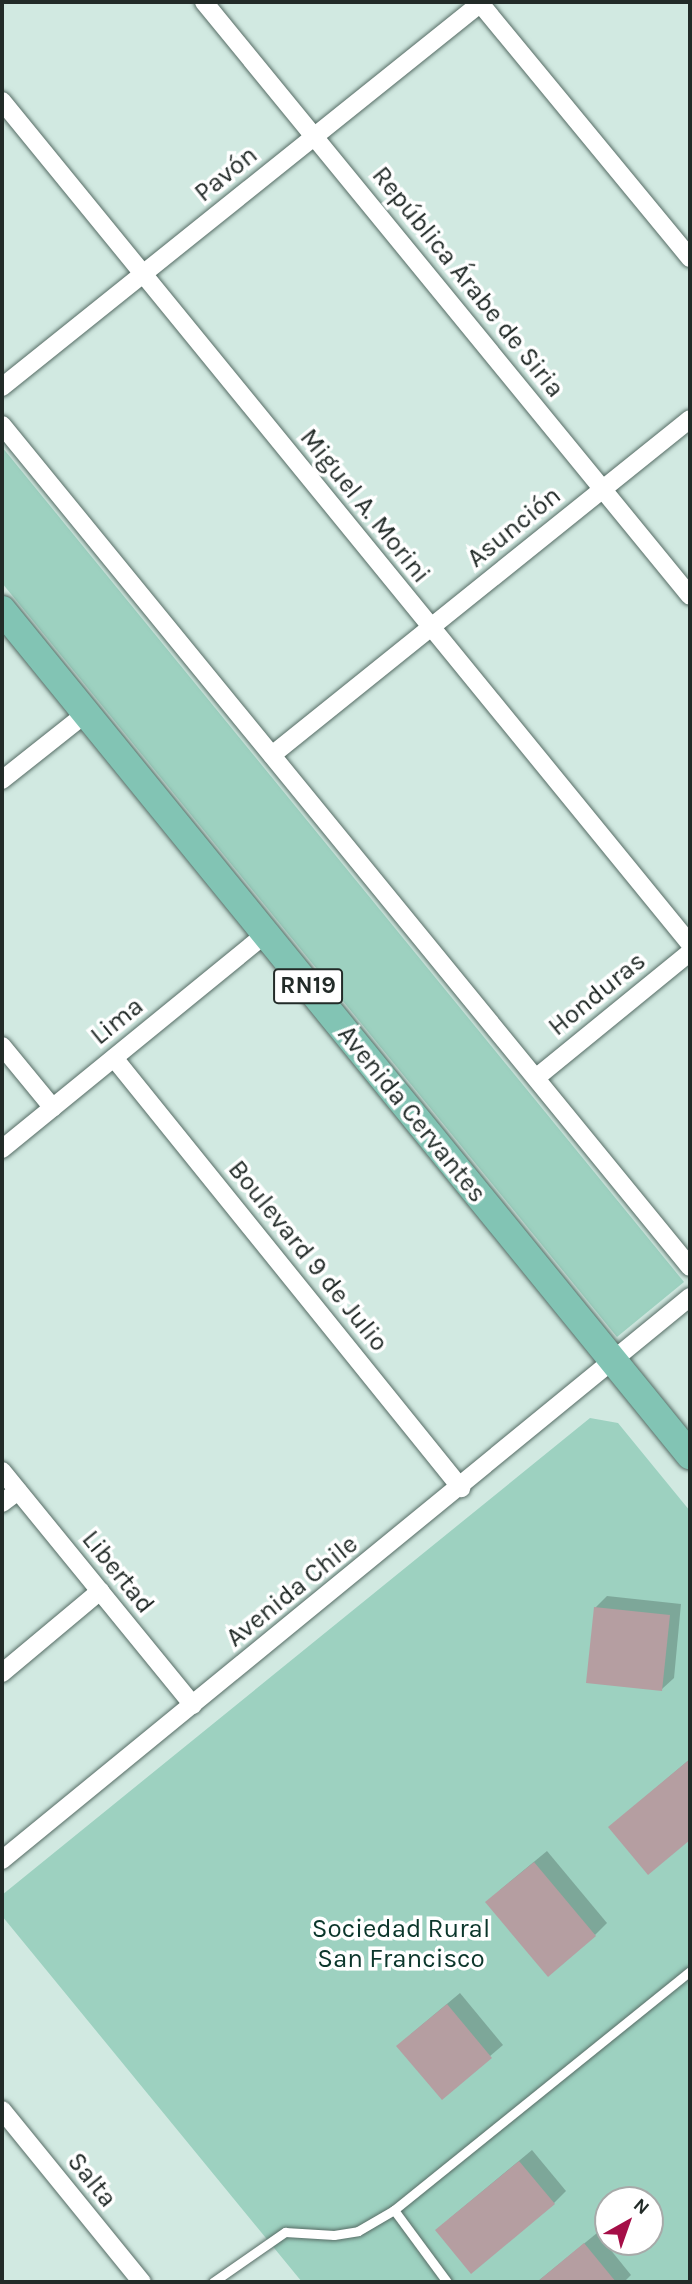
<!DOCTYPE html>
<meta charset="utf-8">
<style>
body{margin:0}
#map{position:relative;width:692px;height:2284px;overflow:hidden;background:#d1e9e1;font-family:Karla,sans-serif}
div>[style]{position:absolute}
.green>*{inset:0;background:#9dd1c0}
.shadow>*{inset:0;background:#0003}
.building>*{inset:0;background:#b59ea1}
.roads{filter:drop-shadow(0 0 2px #566c65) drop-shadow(0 0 2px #566c65)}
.service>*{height:9px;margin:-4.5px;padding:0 4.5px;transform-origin:4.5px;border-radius:4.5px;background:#fff}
.minor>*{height:18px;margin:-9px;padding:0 9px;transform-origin:9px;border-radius:9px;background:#fff}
.primary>*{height:28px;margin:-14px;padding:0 14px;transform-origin:14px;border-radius:14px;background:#82c4b4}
span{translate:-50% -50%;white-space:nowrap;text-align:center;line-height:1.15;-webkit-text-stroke:7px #fff;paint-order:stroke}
.shield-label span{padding:2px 5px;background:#fff;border:2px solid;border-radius:5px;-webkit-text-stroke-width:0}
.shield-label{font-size:24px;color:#222b28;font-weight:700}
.street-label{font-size:26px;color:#222b28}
.park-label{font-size:26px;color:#0b362b}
.frame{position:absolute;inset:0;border:4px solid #222b28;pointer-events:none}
.north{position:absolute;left:594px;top:2186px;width:70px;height:70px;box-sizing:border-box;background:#fff;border:2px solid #a7aaa9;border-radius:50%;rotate:40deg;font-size:19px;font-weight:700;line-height:28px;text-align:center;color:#222b28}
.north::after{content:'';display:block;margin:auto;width:24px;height:32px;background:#a50e47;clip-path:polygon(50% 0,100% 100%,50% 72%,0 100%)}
</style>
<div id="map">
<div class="green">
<i style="clip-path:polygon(2px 447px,684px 1282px,617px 1337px,2px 583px)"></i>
<i style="clip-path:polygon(evenodd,590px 1418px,618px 1423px,690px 1511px,690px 2282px,302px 2282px,2px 1916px,2px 1895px,590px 1418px,608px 2200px,650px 2200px,650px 2242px,608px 2242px,608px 2200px)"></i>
</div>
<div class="shadow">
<i style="clip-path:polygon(607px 1596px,681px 1604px,674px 1678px,662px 1689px,595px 1608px)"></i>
<i style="clip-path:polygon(690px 1759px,690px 1838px,648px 1873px,610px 1827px)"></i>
<i style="clip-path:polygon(547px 1851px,607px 1923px,595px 1935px,500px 1890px)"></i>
<i style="clip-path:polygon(460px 1993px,503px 2045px,442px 2097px,411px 2034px)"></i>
<i style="clip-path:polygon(532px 2150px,566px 2191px,554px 2203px,449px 2219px)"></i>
<i style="clip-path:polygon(597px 2233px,631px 2275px,624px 2282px,537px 2282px)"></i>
</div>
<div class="building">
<i style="clip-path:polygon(594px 1607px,670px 1615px,662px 1691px,586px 1683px)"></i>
<i style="clip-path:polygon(690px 1759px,690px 1840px,648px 1875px,608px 1827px)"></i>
<i style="clip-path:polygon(534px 1862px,596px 1936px,548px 1977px,485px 1902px)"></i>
<i style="clip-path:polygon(447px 2004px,492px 2058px,442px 2100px,396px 2046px)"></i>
<i style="clip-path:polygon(519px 2161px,555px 2204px,471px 2274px,435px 2230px)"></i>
<i style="clip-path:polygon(584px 2243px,616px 2282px,537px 2282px)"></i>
</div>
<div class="roads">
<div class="service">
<i style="left:394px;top:2210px;width:89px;rotate:53.6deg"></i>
<i style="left:213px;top:2282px;width:88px;rotate:-34.8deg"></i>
<i style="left:285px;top:2232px;width:49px;rotate:3.5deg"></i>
<i style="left:334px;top:2235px;width:24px;rotate:-9deg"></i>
<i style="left:358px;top:2231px;width:42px;rotate:-30.3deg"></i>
<i style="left:394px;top:2210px;width:380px;rotate:-38.9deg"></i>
</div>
<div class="minor">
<i style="left:204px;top:2px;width:767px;rotate:50.71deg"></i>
<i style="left:479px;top:2px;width:332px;rotate:50.5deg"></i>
<i style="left:2px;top:101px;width:1088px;rotate:50.78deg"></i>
<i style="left:2px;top:387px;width:615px;rotate:-38.73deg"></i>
<i style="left:2px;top:425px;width:1087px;rotate:50.75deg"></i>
<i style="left:272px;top:755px;width:536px;rotate:-38.79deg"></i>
<i style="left:2px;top:780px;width:105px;rotate:-38.4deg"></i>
<i style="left:2px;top:1046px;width:80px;rotate:50.6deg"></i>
<i style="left:114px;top:1058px;width:553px;rotate:51.1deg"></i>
<i style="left:537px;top:1077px;width:198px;rotate:-39.2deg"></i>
<i style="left:2px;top:1149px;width:340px;rotate:-39.2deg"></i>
<i style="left:2px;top:1471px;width:302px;rotate:50.8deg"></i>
<i style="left:2px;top:1503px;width:20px;rotate:-37deg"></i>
<i style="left:2px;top:1673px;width:128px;rotate:-39.9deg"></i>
<i style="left:2px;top:1860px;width:889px;rotate:-39.29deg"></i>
<i style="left:2px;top:2110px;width:222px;rotate:50.9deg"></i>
</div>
<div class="primary">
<i style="left:2px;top:610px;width:1090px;rotate:50.85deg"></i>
</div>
</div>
<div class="shield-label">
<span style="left:308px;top:986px">RN19</span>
</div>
<div class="street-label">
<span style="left:226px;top:174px;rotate:-39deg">Pavón</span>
<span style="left:468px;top:282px;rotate:51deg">República Árabe de Siria</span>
<span style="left:365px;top:506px;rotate:51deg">Miguel A. Morini</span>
<span style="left:514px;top:527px;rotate:-39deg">Asunción</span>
<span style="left:597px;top:994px;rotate:-39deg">Honduras</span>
<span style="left:117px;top:1021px;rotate:-39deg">Lima</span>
<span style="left:412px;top:1114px;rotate:51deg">Avenida Cervantes</span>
<span style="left:308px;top:1256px;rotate:51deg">Boulevard 9 de Julio</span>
<span style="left:118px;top:1572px;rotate:51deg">Libertad</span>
<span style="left:292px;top:1591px;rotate:-39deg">Avenida Chile</span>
<span style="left:92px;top:2180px;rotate:51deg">Salta</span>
</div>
<div class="park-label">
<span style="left:401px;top:1944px">Sociedad Rural<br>San Francisco</span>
</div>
<div class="frame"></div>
<div class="north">N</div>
</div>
